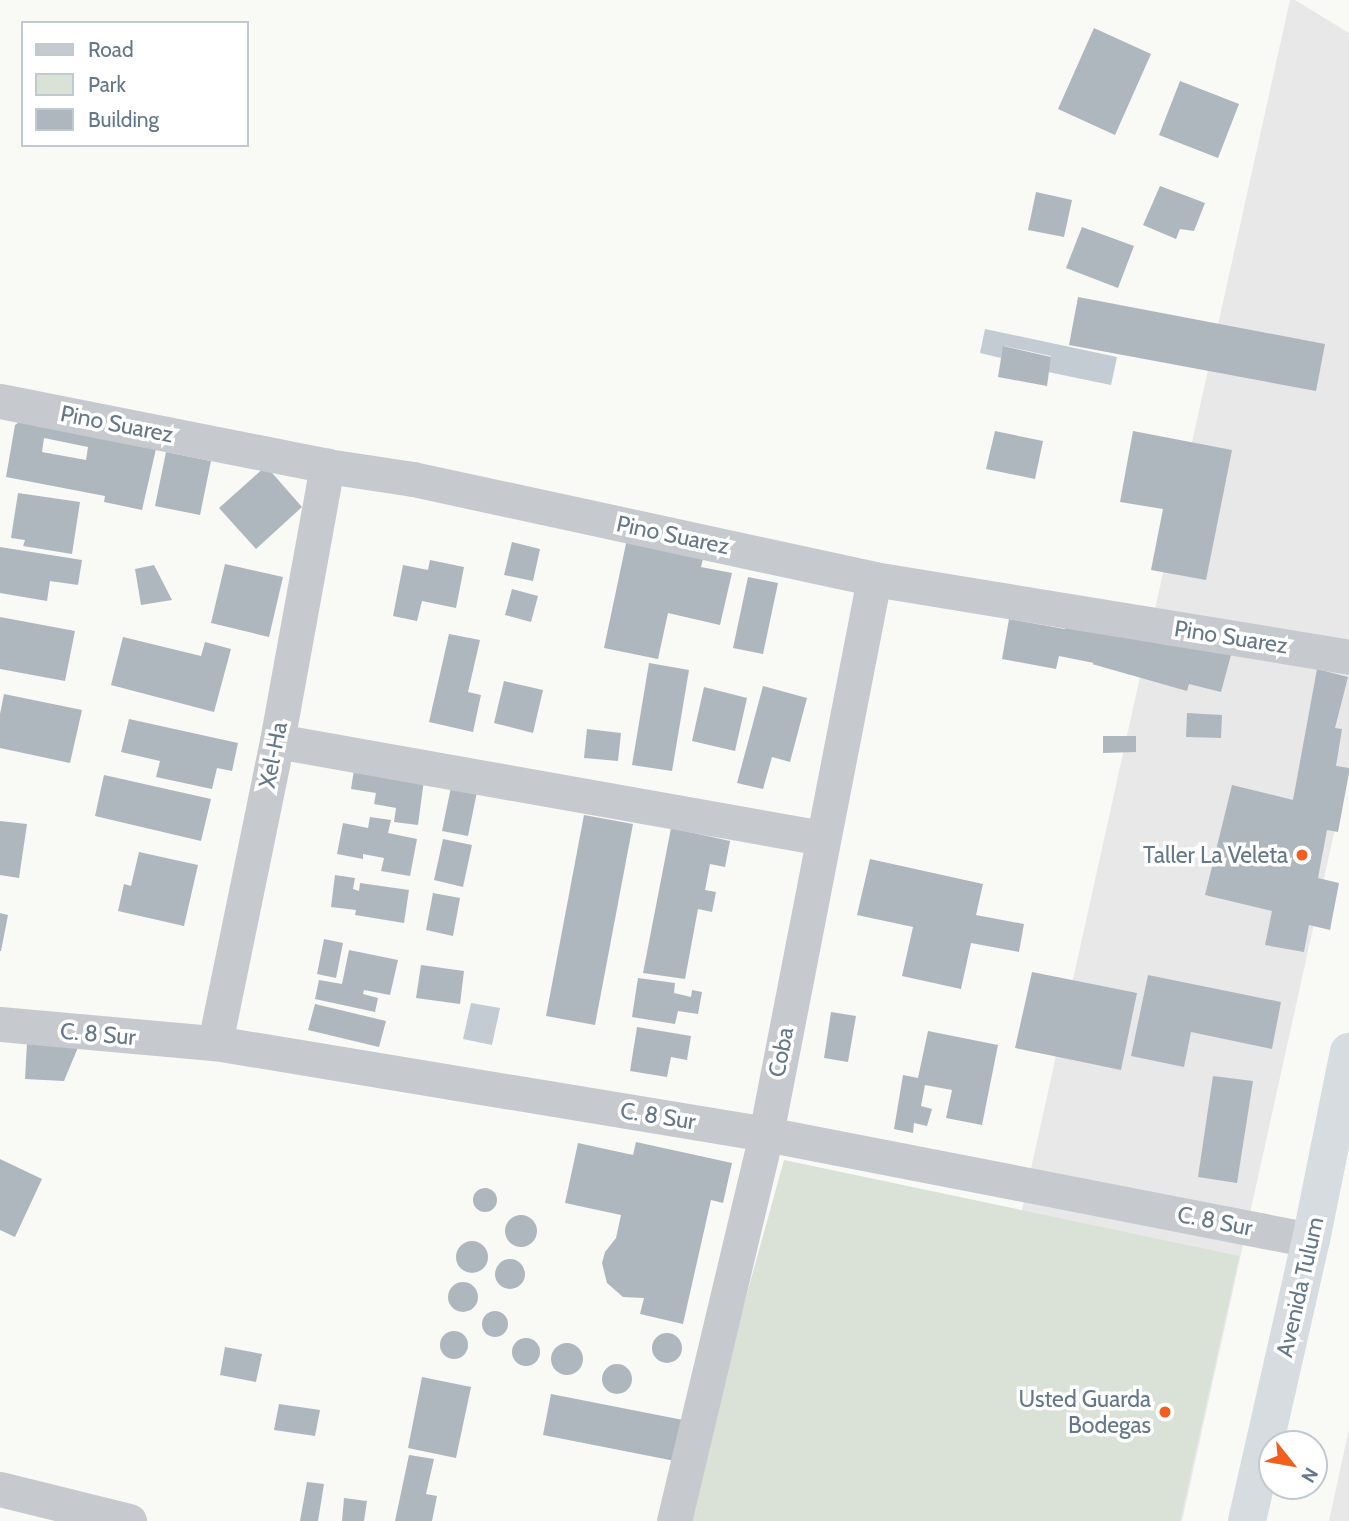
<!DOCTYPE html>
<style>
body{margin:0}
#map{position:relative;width:1349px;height:1521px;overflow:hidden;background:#f9f9f6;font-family:Cabin,sans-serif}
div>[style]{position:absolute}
.built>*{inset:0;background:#e7e8e7}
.green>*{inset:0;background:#dae1d7}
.water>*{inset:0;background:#c2ccd2}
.building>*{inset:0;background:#afb7be}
.round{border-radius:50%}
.minor>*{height:35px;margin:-17.5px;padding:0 17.5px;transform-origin:17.5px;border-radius:17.5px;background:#c6cacf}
.trunk>*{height:38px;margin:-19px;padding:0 19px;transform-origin:19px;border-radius:19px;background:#d6dce0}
.dots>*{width:19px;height:19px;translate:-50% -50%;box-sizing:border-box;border:4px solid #fff;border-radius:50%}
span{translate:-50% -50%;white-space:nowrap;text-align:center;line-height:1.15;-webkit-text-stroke:7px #fff;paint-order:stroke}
.street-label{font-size:23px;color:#65778a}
.poi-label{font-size:23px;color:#65778a}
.right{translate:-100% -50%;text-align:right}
.legend{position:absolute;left:21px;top:21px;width:228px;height:126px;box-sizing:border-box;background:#fff;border:2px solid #c1c9d0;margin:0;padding:9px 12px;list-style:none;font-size:21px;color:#65778a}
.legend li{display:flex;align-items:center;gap:14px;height:35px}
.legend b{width:35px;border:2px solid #c1c9d0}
.north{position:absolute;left:1258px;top:1430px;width:70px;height:70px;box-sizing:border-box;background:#fff;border:2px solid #c1c9d0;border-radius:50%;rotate:121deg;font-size:19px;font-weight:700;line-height:28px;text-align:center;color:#65778a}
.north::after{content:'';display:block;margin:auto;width:24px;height:32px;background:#f15e1e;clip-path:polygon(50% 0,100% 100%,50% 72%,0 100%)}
</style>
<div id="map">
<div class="built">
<i style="clip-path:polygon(1290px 0,1295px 0,1349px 33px,1349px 765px,1182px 1521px,953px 1521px)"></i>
<i style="clip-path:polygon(1349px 1429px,1349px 1521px,1329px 1521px)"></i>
</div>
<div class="green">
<i style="clip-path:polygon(784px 1160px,1239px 1256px,1180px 1521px,684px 1521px)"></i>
</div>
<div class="water">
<i style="clip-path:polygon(985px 329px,1117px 357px,1111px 385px,1048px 372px,1051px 356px,1004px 346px,1001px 358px,980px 353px)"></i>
<i style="clip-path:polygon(471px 1003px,500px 1008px,492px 1045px,463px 1039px)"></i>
</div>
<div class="building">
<i style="clip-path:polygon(1094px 28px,1151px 54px,1115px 135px,1058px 109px)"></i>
<i style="clip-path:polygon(1180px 81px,1239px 104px,1218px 158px,1159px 135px)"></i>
<i style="clip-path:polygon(1160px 186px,1205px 203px,1194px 231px,1180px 229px,1176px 239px,1143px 225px)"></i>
<i style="clip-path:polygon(1036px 192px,1072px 200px,1064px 237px,1028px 230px)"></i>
<i style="clip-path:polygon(1082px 227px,1134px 246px,1118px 288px,1066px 268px)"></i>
<i style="clip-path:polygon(1078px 297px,1325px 344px,1316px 391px,1069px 345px)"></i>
<i style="clip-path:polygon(1003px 346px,1051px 357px,1047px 386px,998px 377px)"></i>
<i style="clip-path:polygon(evenodd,29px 415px,156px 449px,142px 510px,104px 502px,105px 496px,6px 477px,15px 425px,29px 415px,44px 438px,88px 447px,86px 460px,42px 452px,44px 438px)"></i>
<i style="clip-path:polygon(995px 431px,1043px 441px,1035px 479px,986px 469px)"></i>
<i style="clip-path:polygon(1133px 431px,1232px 450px,1206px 580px,1151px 570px,1163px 509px,1120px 502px)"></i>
<i style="clip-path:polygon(166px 452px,211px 461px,200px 515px,155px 506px)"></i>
<i style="clip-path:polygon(266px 466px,302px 507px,256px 549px,219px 508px)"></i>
<i style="clip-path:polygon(18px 493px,80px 502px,72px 554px,23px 546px,25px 540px,11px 538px)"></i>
<i style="clip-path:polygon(628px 534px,705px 551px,701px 567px,732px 573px,720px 625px,668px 613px,658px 659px,604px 648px)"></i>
<i style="clip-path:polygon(512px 542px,540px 549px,533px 581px,504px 575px)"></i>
<i style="clip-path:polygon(0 547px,82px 560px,78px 585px,50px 581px,47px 601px,0 593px)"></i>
<i style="clip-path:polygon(430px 560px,464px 567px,456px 608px,422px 601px,417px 621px,393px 616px,403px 565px,428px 570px)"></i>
<i style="clip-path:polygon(225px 564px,283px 577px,269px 637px,211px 623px)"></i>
<i style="clip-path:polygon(154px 565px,172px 600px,141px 605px,135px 569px)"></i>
<i style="clip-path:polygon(748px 577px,778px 583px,763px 654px,733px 648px)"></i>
<i style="clip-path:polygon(512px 589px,538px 596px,531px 622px,505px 615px)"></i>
<i style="clip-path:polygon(0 617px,75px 631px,65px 681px,0 669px)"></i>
<i style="clip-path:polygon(1009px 619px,1065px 629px,1067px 622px,1231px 655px,1221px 692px,1189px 684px,1187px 691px,1092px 664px,1094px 663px,1059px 656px,1056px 669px,1002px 659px)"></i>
<i style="clip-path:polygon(449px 634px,480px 640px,468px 692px,481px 695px,473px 732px,429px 722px)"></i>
<i style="clip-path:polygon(123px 637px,201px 656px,205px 642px,231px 649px,214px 712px,111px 685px)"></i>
<i style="clip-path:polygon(649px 663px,689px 670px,672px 771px,632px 765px)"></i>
<i style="clip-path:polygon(1317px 669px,1348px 677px,1335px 728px,1342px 729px,1336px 766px,1349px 768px,1349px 773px,1338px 832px,1327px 830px,1318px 878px,1339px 883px,1330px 930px,1309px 925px,1304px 952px,1265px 945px,1272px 911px,1205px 895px,1232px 785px,1293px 800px)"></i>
<i style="clip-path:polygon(504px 681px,543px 690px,533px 733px,494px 723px)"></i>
<i style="clip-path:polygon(763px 686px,807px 698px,790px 762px,772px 757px,763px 789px,737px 783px)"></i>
<i style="clip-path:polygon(704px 687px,747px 698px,735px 751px,692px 741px)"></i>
<i style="clip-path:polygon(4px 694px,82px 710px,70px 763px,0 748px,0 714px)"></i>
<i style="clip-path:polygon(1187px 713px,1222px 715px,1221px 738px,1186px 737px)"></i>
<i style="clip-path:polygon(129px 719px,238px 743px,232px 771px,217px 768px,212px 789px,156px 777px,160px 761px,121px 752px)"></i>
<i style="clip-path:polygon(587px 729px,621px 733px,618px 761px,584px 758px)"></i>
<i style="clip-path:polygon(1103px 736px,1136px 736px,1136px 752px,1103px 753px)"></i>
<i style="clip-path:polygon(355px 763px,424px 780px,418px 825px,394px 822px,396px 808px,374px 804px,376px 793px,351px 789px)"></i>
<i style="clip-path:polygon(104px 775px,211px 799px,201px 841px,95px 816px)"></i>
<i style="clip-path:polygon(451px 787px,477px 792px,468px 836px,442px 831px)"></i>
<i style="clip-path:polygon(584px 815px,633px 824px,595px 1025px,546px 1016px)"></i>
<i style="clip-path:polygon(370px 817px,391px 820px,388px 833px,417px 839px,410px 876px,381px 871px,384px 858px,363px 854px,363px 859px,337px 854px,343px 823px,368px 828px)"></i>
<i style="clip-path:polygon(0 821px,27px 824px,19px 878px,0 875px)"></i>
<i style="clip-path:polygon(671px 828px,730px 841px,725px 867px,710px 864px,705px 890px,716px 892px,712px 912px,698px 909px,685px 979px,643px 973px)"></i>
<i style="clip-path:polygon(443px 839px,472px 845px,463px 887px,434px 880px)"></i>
<i style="clip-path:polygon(139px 852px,198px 865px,184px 926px,118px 911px,124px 884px,131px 886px)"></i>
<i style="clip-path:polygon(870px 859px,983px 884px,976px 915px,1024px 924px,1019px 952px,971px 943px,961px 989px,902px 976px,913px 927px,857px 915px)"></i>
<i style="clip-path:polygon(335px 875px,355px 878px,353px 889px,359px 891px,360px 883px,409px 890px,404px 923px,355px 915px,356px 910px,331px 907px)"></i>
<i style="clip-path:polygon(433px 893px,460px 898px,453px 936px,426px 930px)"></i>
<i style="clip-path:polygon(0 913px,8px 915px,1px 951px,0 951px)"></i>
<i style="clip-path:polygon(324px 939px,343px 943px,336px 978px,317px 974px)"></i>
<i style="clip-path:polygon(349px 950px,398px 960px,390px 995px,364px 990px,363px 994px,378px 998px,375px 1012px,315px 999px,319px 980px,342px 984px)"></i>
<i style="clip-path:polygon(421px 965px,464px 971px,460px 1004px,416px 998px)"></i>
<i style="clip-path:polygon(1032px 972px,1137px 993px,1121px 1070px,1015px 1048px)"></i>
<i style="clip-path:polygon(1148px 975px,1281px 1002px,1272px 1049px,1191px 1032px,1184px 1067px,1131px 1056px)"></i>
<i style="clip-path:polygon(638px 978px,675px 983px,674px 993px,691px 997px,692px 990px,702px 992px,698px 1014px,678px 1011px,675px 1024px,632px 1017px)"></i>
<i style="clip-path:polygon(315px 1004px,386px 1021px,379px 1047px,308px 1030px)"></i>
<i style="clip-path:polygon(831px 1012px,856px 1016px,848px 1062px,824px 1058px)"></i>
<i style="clip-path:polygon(637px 1027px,691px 1036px,687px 1060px,671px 1057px,667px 1077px,630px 1071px)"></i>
<i style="clip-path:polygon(928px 1031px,998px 1045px,982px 1125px,946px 1118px,952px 1090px,925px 1085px,921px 1106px,932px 1109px,927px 1126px,914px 1123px,913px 1133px,894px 1129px,903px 1075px,918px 1078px)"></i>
<i style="clip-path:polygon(27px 1043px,79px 1045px,64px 1081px,25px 1079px)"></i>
<i style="clip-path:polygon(1213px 1076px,1253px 1081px,1237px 1183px,1198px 1177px)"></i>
<i style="clip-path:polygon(636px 1142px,732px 1163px,723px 1203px,711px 1200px,683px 1324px,640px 1314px,644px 1298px,623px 1297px,607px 1283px,602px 1263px,605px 1252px,616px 1238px,621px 1215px,565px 1203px,578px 1143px,633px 1155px)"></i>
<i style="clip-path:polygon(0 1159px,42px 1179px,15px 1237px,0 1230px)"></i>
<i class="round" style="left:473px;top:1188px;width:24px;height:24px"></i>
<i class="round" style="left:505px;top:1215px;width:32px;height:32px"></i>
<i class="round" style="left:456px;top:1241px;width:32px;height:32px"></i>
<i class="round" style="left:495px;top:1259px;width:30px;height:30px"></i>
<i class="round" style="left:448px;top:1282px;width:30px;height:30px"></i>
<i class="round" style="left:482px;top:1311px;width:26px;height:26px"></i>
<i class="round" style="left:440px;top:1331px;width:28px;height:28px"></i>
<i class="round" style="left:652px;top:1333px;width:30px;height:30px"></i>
<i class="round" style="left:512px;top:1338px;width:28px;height:28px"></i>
<i class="round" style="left:551px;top:1343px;width:32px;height:32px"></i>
<i style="clip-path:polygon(225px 1347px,262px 1354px,256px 1382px,220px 1375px)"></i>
<i class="round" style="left:602px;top:1364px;width:30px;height:30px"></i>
<i style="clip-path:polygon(422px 1377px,471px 1387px,456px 1458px,408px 1448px)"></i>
<i style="clip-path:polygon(551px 1394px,683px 1420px,675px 1461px,543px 1435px)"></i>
<i style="clip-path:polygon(279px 1404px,320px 1410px,315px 1436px,274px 1430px)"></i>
<i style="clip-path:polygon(409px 1455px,434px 1459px,426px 1494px,437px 1496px,432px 1521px,395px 1521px)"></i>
<i style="clip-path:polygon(307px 1482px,324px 1484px,318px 1521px,300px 1521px)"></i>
<i style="clip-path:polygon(344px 1498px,367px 1501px,364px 1521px,342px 1521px)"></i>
</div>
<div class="minor">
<i style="left:0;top:401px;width:333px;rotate:11.2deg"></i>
<i style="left:327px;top:466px;width:87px;rotate:8.6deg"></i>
<i style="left:413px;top:479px;width:472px;rotate:12.2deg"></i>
<i style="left:874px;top:579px;width:481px;rotate:9.3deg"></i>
<i style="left:277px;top:741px;width:554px;rotate:10.09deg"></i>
<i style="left:0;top:1024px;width:216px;rotate:5.1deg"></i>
<i style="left:215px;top:1043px;width:558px;rotate:9.38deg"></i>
<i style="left:766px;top:1134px;width:555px;rotate:11.01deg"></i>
<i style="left:215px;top:1043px;width:308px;rotate:-78.4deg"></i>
<i style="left:277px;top:741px;width:280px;rotate:-79.7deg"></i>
<i style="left:0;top:1489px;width:133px;rotate:13.9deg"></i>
<i style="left:674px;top:1521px;width:398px;rotate:-76.6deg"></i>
<i style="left:766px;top:1134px;width:565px;rotate:-78.99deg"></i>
</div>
<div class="trunk">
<i style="left:1247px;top:1521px;width:288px;rotate:-77.2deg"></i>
<i style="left:1311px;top:1240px;width:192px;rotate:-78.6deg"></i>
</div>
<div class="dots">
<i style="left:1302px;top:855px;background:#f15e1e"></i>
<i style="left:1165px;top:1412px;background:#f15e1e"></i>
</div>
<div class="street-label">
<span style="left:117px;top:424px;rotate:11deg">Pino Suarez</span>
<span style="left:673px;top:535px;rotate:12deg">Pino Suarez</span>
<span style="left:1231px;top:637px;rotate:9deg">Pino Suarez</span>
<span style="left:273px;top:755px;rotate:-79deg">Xel-Ha</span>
<span style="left:98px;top:1034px;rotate:5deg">C. 8 Sur</span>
<span style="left:781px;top:1052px;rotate:-79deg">Coba</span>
<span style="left:658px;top:1116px;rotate:9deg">C. 8 Sur</span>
<span style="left:1215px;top:1221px;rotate:11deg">C. 8 Sur</span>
<span style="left:1300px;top:1287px;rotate:-77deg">Avenida Tulum</span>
</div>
<div class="poi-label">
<span class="right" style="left:1288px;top:855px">Taller La Veleta</span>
<span class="right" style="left:1151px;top:1412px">Usted Guarda<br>Bodegas</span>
</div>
<ul class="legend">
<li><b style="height:9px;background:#c6cacf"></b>Road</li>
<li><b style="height:19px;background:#dae1d7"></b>Park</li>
<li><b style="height:19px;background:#afb7be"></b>Building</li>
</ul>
<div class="north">N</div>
</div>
